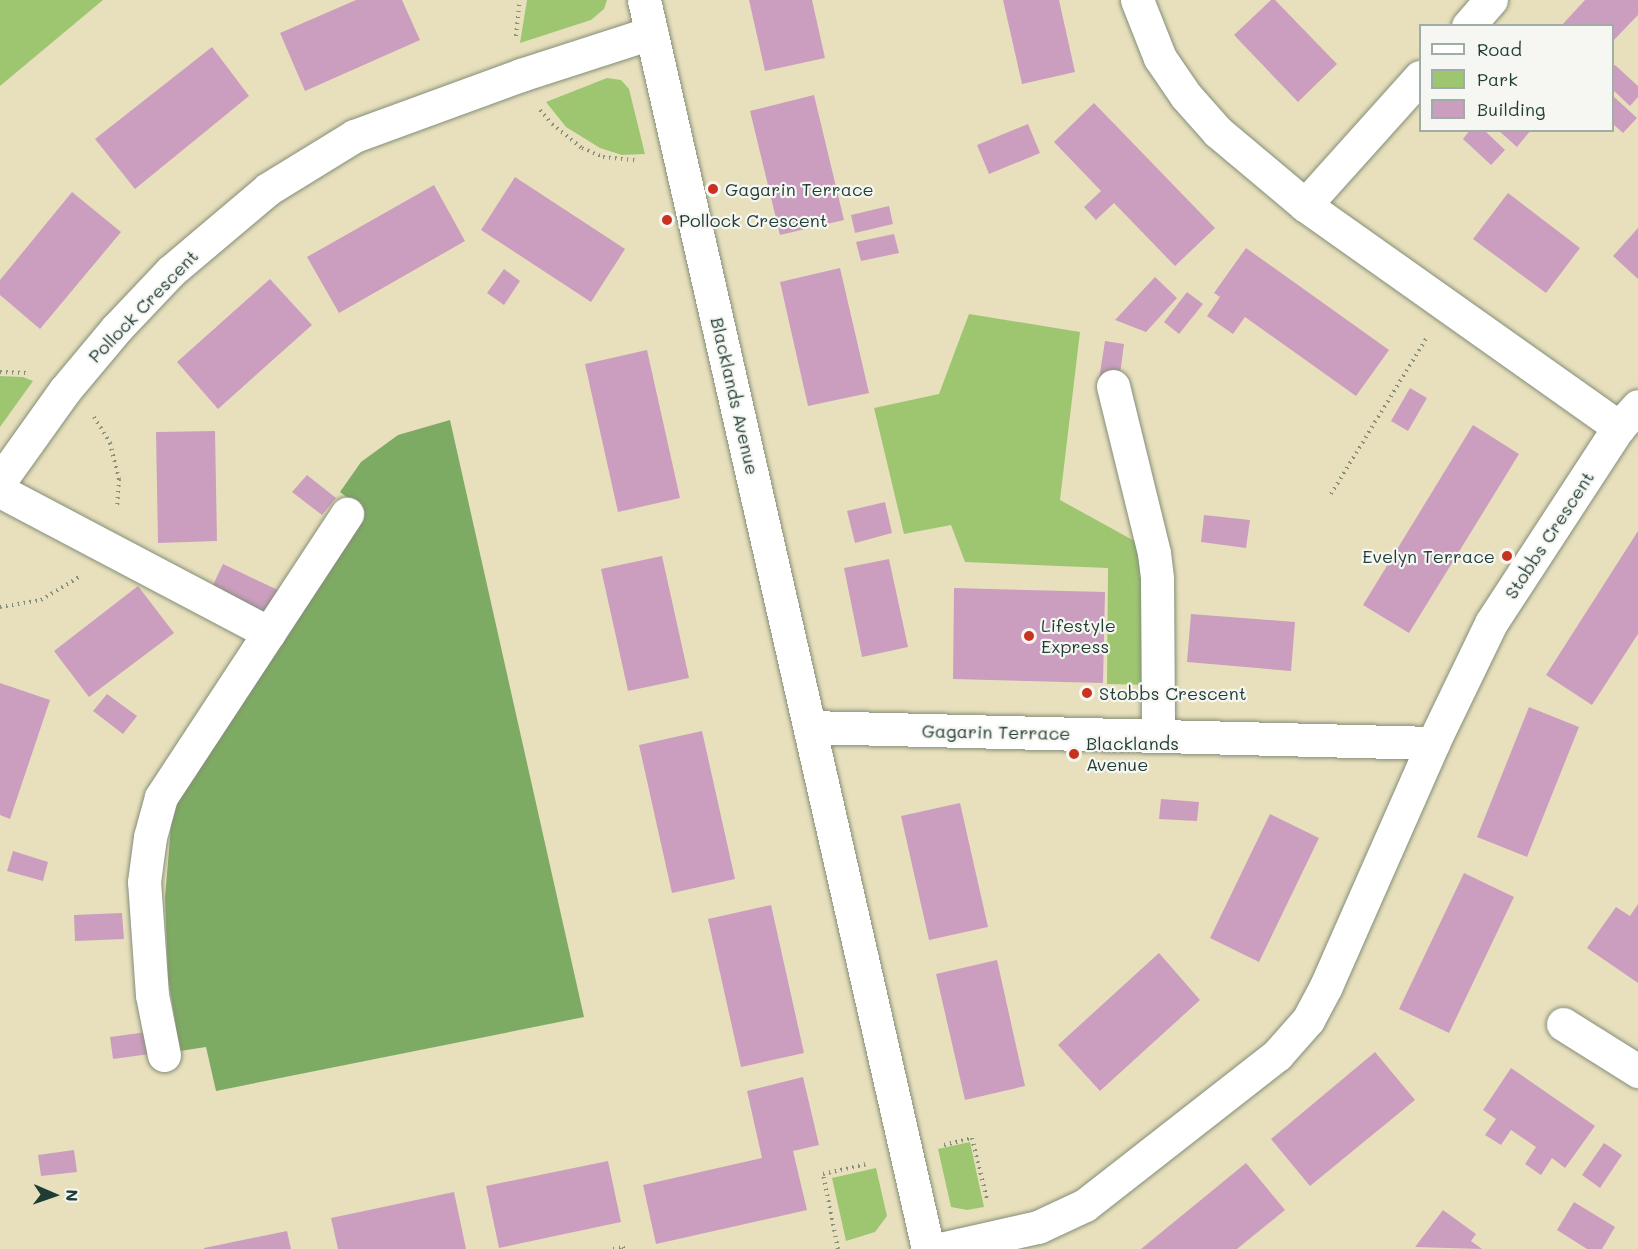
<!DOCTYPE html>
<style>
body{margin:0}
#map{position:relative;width:1638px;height:1249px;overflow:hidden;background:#e8e0bd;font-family:Mali,sans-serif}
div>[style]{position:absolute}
.green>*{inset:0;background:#9ec671}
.forest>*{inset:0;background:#7eab63}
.building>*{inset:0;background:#cb9ebf}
.path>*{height:4px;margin-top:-2px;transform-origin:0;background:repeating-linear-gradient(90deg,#848e78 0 1.5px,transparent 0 6px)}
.roads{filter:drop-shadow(0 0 2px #848e78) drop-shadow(0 0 2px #848e78)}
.minor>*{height:33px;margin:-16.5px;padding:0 16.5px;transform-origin:16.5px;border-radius:16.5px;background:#fff}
.dots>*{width:16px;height:16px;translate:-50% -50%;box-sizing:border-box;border:3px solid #f6f6f2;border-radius:50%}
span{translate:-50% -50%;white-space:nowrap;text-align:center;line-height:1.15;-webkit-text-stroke:4.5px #f6f6f2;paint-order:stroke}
.poi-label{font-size:18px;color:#1f3d34}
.left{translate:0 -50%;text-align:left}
.right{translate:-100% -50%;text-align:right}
.street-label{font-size:18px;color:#1f3d34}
.legend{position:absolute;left:1419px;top:24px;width:195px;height:108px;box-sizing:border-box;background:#f6f6f2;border:2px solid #a0aca6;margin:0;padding:8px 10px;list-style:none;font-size:18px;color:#1f3d34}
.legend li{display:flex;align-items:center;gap:12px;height:30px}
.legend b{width:30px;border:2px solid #a0aca6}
.north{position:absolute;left:24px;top:1165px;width:60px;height:60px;-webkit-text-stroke:4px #f6f6f2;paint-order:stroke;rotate:92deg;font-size:16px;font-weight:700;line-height:24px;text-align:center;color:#1f3d34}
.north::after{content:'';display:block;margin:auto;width:21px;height:27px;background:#1f3d34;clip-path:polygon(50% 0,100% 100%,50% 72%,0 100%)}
</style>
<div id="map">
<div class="green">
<i style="clip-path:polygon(0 0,103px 0,0 86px)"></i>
<i style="clip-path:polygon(527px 0,607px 0,604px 9px,591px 20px,520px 43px)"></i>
<i style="clip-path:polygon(607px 78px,621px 80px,629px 89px,645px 154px,622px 155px,600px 148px,566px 127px,546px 102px)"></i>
<i style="clip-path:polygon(969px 314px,1080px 332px,1060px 500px,1140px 544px,1148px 685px,1107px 684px,1108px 568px,965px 562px,951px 525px,904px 534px,874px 408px,939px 394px)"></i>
<i style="clip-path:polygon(0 376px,23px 377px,33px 381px,0 427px)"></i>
<i style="clip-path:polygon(970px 1142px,984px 1207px,967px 1210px,951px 1207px,938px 1149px)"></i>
<i style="clip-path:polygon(876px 1168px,887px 1216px,875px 1232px,846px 1241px,832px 1178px)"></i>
</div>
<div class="forest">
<i style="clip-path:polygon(450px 420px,584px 1017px,216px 1091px,206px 1047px,180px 1051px,168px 977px,165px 898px,173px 801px,363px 509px,340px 492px,361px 462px,398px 435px)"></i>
</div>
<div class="building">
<i style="clip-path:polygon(356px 0,402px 0,420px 40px,305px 91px,280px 33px)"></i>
<i style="clip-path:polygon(749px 0,812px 0,825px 58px,765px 71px)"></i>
<i style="clip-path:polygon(1003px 0,1059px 0,1075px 72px,1022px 84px)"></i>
<i style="clip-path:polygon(1271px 0,1275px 0,1337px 64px,1298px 102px,1234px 35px)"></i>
<i style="clip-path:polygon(1585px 0,1638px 0,1638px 15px,1612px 42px,1612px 26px,1561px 26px)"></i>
<i style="clip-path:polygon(212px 47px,249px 96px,135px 189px,95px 139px)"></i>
<i style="clip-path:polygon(1615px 65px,1638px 86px,1638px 97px,1630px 106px,1612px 89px,1612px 68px)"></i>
<i style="clip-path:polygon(814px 95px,844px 220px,780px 235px,750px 111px)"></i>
<i style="clip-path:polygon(1612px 95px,1637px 118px,1623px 133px,1612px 123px)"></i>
<i style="clip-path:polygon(1094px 103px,1215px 228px,1175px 266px,1114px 203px,1096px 220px,1084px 207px,1101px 191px,1054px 142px)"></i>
<i style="clip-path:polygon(1028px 124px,1040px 153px,989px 174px,977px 145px)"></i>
<i style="clip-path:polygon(1470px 130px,1484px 130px,1505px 150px,1491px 165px,1463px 139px)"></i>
<i style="clip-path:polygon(1498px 130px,1531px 130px,1517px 147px)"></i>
<i style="clip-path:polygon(515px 177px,625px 249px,591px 302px,481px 230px)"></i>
<i style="clip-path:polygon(434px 185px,465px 241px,339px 313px,307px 257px)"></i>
<i style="clip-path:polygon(72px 192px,121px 232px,40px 329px,0 295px,0 280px)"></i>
<i style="clip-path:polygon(1508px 193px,1580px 248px,1546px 293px,1473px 239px)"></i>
<i style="clip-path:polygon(889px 206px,893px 224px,855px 233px,851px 215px)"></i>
<i style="clip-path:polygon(1638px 228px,1638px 279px,1613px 256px)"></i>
<i style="clip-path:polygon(894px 234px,899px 253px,861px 261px,856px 242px)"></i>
<i style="clip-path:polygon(1246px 248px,1389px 350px,1356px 396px,1245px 317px,1233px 334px,1207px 316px,1220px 297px,1214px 293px)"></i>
<i style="clip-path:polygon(840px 268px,869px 393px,808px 406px,780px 282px)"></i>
<i style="clip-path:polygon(504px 269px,520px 281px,504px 305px,487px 293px)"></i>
<i style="clip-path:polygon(1155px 277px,1177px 298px,1146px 332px,1115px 320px)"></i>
<i style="clip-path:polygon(270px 279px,312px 325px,218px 409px,177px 362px)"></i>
<i style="clip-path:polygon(1187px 292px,1203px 304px,1179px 334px,1164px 322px)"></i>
<i style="clip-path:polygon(1105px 341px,1124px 344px,1119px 382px,1099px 379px)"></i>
<i style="clip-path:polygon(647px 350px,680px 498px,618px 512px,585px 364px)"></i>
<i style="clip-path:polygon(1410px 388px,1427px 398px,1408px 431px,1391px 421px)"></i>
<i style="clip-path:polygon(1473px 425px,1519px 454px,1409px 633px,1363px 605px)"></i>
<i style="clip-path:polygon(215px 431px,217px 541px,158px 543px,156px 432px)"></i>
<i style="clip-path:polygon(307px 475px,336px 498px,322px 515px,292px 492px)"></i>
<i style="clip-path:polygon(885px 502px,892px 533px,855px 543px,847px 511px)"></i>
<i style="clip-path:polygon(1204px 515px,1250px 520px,1246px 548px,1201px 542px)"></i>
<i style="clip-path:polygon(1638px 531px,1638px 634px,1592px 705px,1546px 675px)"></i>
<i style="clip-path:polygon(662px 556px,689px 678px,628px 691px,601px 569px)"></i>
<i style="clip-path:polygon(889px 559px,908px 647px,862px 657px,844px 568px)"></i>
<i style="clip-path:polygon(223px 564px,282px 592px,271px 615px,212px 587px)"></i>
<i style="clip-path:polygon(138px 586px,174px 633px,89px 697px,54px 651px)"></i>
<i style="clip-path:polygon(954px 588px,1105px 592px,1103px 683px,953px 679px)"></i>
<i style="clip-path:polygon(1191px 614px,1295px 622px,1291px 671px,1187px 662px)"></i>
<i style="clip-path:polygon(0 683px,50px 700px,10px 819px,0 815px)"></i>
<i style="clip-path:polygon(107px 694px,137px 716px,123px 734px,93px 711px)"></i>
<i style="clip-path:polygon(1529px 707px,1579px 727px,1527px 857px,1477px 837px)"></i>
<i style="clip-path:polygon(702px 731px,735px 879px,672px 893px,639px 745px)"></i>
<i style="clip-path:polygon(1161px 799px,1199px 802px,1197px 821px,1159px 819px)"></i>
<i style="clip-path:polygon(960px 803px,988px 927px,929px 940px,901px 816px)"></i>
<i style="clip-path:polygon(1270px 814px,1319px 838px,1259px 962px,1210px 938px)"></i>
<i style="clip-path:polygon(13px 851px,48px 862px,43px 881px,7px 871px)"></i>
<i style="clip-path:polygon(1464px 873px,1514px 897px,1449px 1033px,1399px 1009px)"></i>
<i style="clip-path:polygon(1638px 904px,1638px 983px,1587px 948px,1616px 907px,1630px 916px)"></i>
<i style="clip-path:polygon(771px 905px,804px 1053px,741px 1067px,708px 919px)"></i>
<i style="clip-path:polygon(122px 913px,124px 939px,75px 941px,74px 915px)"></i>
<i style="clip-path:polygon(1159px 953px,1200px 1000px,1100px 1091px,1058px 1045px)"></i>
<i style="clip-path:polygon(997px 960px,1025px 1086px,965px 1100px,936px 974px)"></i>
<i style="clip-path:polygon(147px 1032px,150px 1054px,113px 1059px,110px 1037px)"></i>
<i style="clip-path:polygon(1375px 1052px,1415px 1100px,1310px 1186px,1271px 1139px)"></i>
<i style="clip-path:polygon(1511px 1068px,1595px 1126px,1565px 1168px,1552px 1158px,1541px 1175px,1525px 1164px,1536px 1147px,1511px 1130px,1501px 1145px,1485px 1135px,1496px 1119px,1483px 1110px)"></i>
<i style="clip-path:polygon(803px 1077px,819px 1145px,793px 1151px,807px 1210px,656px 1244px,643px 1185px,762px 1158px,747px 1091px)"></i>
<i style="clip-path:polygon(1604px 1143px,1622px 1155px,1600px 1188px,1582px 1175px)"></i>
<i style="clip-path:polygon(74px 1150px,77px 1172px,41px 1176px,38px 1155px)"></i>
<i style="clip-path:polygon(608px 1161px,621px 1222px,499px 1248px,486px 1186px)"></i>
<i style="clip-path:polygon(1246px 1163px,1285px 1210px,1237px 1249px,1141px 1249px)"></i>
<i style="clip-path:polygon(454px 1192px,466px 1249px,338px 1249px,331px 1218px)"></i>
<i style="clip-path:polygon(1574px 1202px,1615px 1227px,1602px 1249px,1587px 1249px,1557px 1230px)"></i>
<i style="clip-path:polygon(1443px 1210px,1476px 1234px,1471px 1241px,1482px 1249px,1415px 1247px)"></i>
<i style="clip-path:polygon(287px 1231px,291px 1249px,204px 1249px,204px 1248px)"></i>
</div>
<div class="path">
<i style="left:516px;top:36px;width:36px;rotate:-84deg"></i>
<i style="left:540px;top:110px;width:18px;rotate:49deg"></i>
<i style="left:552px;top:124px;width:38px;rotate:39deg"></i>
<i style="left:582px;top:148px;width:23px;rotate:23deg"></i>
<i style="left:603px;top:157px;width:36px;rotate:6deg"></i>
<i style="left:0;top:372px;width:26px;rotate:2deg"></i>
<i style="left:94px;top:417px;width:31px;rotate:58deg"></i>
<i style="left:110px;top:443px;width:37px;rotate:76deg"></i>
<i style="left:119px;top:479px;width:27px;rotate:94deg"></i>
<i style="left:1331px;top:494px;width:182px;rotate:-58.5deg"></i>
<i style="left:0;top:607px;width:42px;rotate:-9.7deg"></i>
<i style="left:41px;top:600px;width:44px;rotate:-31.2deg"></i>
<i style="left:944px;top:1145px;width:29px;rotate:-14deg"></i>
<i style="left:972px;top:1138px;width:63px;rotate:76.2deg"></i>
<i style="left:613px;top:1249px;width:10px;rotate:-11deg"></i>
<i style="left:623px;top:1247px;width:2px;rotate:63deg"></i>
<i style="left:838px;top:1249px;width:76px;rotate:-101.3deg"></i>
<i style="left:823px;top:1174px;width:45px;rotate:-12.8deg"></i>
</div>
<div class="roads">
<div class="minor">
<i style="left:644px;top:0;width:1281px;rotate:77.19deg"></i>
<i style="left:1137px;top:0;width:62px;rotate:68.4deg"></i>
<i style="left:1160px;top:58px;width:46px;rotate:55.6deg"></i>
<i style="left:1186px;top:96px;width:48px;rotate:48.4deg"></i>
<i style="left:1218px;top:132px;width:114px;rotate:40deg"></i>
<i style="left:1305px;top:205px;width:385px;rotate:35.3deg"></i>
<i style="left:1468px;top:26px;width:35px;rotate:-49deg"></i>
<i style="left:1305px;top:205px;width:172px;rotate:-48.1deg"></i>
<i style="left:1113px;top:386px;width:172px;rotate:76.2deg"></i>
<i style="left:1154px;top:553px;width:26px;rotate:83deg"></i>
<i style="left:1157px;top:579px;width:157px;rotate:89.6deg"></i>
<i style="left:0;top:481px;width:112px;rotate:-54.5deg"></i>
<i style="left:65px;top:390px;width:80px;rotate:-50.1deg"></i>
<i style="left:116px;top:329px;width:80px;rotate:-46.5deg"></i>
<i style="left:171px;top:271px;width:127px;rotate:-40.2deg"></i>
<i style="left:268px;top:189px;width:101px;rotate:-31.6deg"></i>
<i style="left:354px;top:136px;width:178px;rotate:-20.1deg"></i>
<i style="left:521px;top:75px;width:137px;rotate:-17.9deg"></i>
<i style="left:0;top:491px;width:304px;rotate:27.8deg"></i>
<i style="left:810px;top:727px;width:623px;rotate:1.47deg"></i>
<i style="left:1563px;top:1024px;width:89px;rotate:32.1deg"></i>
<i style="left:164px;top:1055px;width:61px;rotate:-101.3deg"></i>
<i style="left:152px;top:995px;width:113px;rotate:-94deg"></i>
<i style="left:144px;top:882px;width:45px;rotate:-82.4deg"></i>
<i style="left:150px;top:837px;width:41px;rotate:-74.6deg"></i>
<i style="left:161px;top:797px;width:339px;rotate:-56.7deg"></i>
<i style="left:940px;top:1249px;width:100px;rotate:-12.7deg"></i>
<i style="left:1038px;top:1227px;width:52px;rotate:-25.1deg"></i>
<i style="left:1085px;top:1205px;width:244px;rotate:-38deg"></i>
<i style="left:1277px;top:1055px;width:47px;rotate:-48.5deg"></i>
<i style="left:1308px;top:1020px;width:38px;rotate:-62deg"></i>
<i style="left:1326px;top:986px;width:266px;rotate:-66.2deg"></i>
<i style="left:1433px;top:743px;width:133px;rotate:-64.2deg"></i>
<i style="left:1491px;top:623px;width:234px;rotate:-56.9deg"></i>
<i style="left:1619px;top:427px;width:28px;rotate:-48deg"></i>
</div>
</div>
<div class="dots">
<i style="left:713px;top:189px;background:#c8321e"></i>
<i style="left:667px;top:220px;background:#c8321e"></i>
<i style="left:1507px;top:556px;background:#c8321e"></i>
<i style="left:1029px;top:636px;background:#c8321e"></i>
<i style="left:1087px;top:693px;background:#c8321e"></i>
<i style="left:1074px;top:754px;background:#c8321e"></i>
</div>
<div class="poi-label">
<span class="left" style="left:725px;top:189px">Gagarin Terrace</span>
<span class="left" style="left:679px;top:220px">Pollock Crescent</span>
<span class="right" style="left:1495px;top:556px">Evelyn Terrace</span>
<span class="left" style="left:1041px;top:636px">Lifestyle<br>Express</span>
<span class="left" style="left:1099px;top:693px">Stobbs Crescent</span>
<span class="left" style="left:1086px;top:754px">Blacklands<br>Avenue</span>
</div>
<div class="street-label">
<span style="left:143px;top:306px;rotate:-46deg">Pollock Crescent</span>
<span style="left:735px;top:396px;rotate:77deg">Blacklands Avenue</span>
<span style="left:1549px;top:535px;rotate:-57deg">Stobbs Crescent</span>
<span style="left:996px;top:732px;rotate:1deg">Gagarin Terrace</span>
</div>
<ul class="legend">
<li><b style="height:8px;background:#fff"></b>Road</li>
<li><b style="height:16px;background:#9ec671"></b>Park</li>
<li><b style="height:16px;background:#cb9ebf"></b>Building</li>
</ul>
<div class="north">N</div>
</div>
